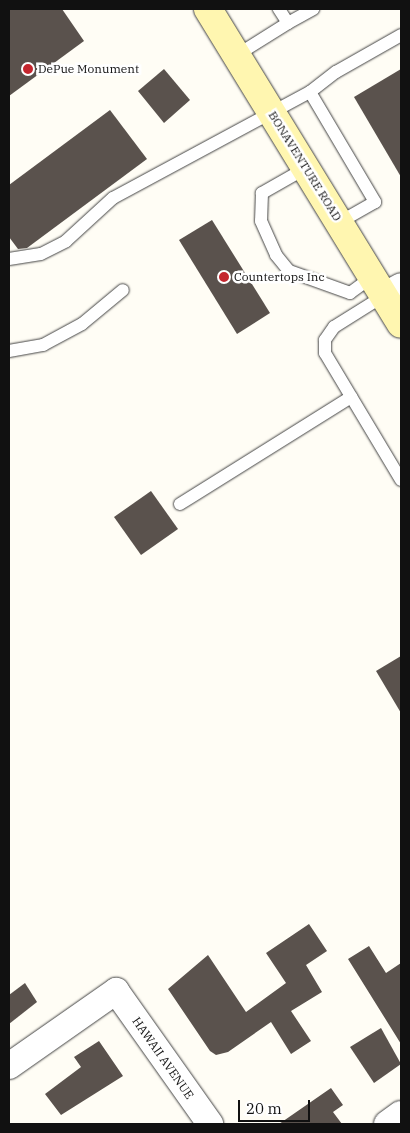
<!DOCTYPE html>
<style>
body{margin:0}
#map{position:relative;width:410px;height:1133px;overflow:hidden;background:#fffdf5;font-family:"IBM Plex Serif",serif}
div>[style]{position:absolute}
.building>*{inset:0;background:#5a524d}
.roads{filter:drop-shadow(0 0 1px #444) drop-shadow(0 0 1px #444)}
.lane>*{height:12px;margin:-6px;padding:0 6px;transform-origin:6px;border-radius:6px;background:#fff}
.street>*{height:26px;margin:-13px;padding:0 13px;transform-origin:13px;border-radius:13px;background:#fff}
.secondary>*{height:28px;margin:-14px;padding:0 14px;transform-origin:14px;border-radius:14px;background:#fff6b0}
.dots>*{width:14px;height:14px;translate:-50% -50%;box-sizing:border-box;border:2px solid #fff;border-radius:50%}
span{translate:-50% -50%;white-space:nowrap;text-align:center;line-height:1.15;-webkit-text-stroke:5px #fff;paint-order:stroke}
.poi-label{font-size:12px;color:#111}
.left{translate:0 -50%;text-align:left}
.street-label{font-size:12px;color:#111}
.frame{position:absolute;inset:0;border:10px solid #111;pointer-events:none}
.scale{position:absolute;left:238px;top:1100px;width:72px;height:22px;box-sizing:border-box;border:2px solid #111;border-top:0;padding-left:6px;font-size:15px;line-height:18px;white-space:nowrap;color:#111;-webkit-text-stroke:4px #fff;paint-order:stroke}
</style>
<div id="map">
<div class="building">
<i style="clip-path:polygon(9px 9px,62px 9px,84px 41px,9px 96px)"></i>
<i style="clip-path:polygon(164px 69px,190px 100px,164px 123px,138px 91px)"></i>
<i style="clip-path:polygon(401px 69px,401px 177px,354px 97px)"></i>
<i style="clip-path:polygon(110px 110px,147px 159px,27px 248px,18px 249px,9px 237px,9px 185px)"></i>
<i style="clip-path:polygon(212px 220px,270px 313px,237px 334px,179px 240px)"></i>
<i style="clip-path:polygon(151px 491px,178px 529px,141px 555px,114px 517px)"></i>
<i style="clip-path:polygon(401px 656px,401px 713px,376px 671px)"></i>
<i style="clip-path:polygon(309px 924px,327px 951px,306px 965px,322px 992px,291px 1011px,311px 1041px,291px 1054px,271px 1022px,228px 1052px,216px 1055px,210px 1051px,168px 989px,208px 955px,246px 1012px,286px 983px,266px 953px)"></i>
<i style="clip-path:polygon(369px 946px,386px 973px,401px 963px,401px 1044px,348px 959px)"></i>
<i style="clip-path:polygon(25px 983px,37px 1002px,9px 1024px,9px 995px)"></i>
<i style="clip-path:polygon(381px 1028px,401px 1064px,374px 1083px,350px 1047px)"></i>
<i style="clip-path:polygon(99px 1041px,123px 1076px,61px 1115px,45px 1094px,81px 1067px,74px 1057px)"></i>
<i style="clip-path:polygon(331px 1088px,343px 1105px,333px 1112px,342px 1124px,279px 1124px)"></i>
</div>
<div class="roads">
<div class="lane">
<i style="left:288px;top:23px;width:29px;rotate:-29deg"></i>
<i style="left:237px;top:55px;width:60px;rotate:-32.1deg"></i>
<i style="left:288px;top:23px;width:17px;rotate:-123deg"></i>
<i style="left:310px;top:92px;width:33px;rotate:-38deg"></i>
<i style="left:336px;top:72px;width:75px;rotate:-29.6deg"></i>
<i style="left:306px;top:168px;width:51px;rotate:150.4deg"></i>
<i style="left:262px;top:193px;width:28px;rotate:92deg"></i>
<i style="left:261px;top:221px;width:37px;rotate:66deg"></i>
<i style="left:276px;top:255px;width:21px;rotate:51deg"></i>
<i style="left:289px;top:271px;width:65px;rotate:19.8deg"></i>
<i style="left:350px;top:293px;width:29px;rotate:-36deg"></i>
<i style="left:9px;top:259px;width:32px;rotate:-9deg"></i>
<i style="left:41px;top:254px;width:28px;rotate:-27deg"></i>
<i style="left:66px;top:241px;width:64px;rotate:-42.5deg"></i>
<i style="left:113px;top:198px;width:224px;rotate:-28.3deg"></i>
<i style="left:310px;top:92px;width:128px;rotate:59.4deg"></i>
<i style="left:375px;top:202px;width:40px;rotate:150.3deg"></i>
<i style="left:385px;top:295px;width:60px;rotate:147.9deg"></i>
<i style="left:334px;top:327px;width:16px;rotate:125deg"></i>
<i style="left:325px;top:340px;width:13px;rotate:90deg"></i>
<i style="left:325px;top:353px;width:148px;rotate:59.1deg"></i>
<i style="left:9px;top:351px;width:35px;rotate:-10deg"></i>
<i style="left:43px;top:345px;width:44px;rotate:-28.3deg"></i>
<i style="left:82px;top:324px;width:53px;rotate:-39.7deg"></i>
<i style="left:180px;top:504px;width:202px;rotate:-32deg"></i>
</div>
<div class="street">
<i style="left:385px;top:295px;width:18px;rotate:-29deg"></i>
<i style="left:9px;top:1066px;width:131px;rotate:-35deg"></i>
<i style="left:116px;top:991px;width:163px;rotate:54.7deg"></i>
<i style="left:387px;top:1124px;width:17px;rotate:-36deg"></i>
</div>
<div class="secondary">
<i style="left:208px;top:9px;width:369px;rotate:58.5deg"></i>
</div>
</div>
<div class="dots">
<i style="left:28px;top:69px;background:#c4262e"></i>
<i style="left:224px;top:277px;background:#c4262e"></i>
</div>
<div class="poi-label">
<span class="left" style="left:38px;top:69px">DePue Monument</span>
<span class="left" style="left:234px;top:277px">Countertops Inc</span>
</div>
<div class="street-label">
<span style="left:305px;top:166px;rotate:58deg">BONAVENTURE ROAD</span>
<span style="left:163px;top:1058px;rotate:55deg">HAWAII AVENUE</span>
</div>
<div class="frame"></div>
<div class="scale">20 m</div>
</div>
